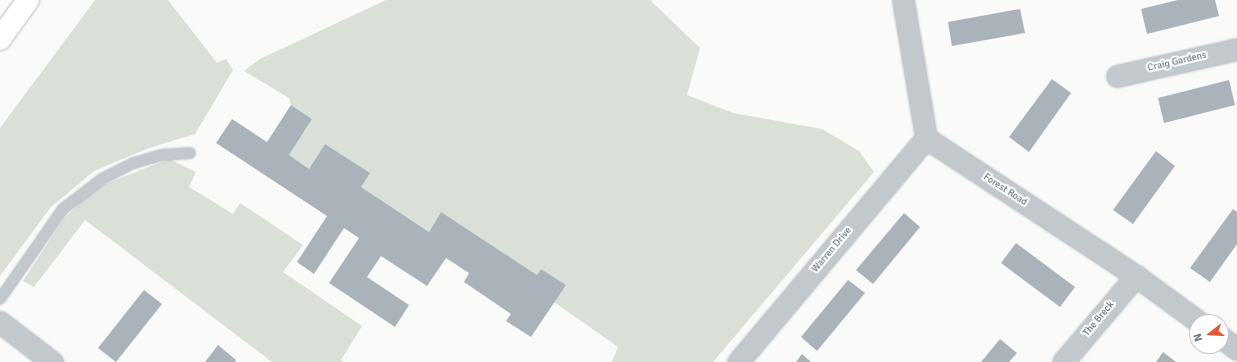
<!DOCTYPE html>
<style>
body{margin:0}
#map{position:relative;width:1237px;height:362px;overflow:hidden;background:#fafaf8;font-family:Signika,sans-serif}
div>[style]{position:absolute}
.green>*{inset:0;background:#dadfd7}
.building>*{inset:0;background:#aab3b9}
.roads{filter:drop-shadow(0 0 1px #b3babf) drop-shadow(0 0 1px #b3babf)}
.lane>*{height:10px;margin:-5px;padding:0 5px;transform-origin:5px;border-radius:5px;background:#c3c8cc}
.street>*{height:21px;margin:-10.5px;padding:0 10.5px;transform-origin:10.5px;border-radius:10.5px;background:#c3c8cc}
.secondary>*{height:22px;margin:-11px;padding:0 11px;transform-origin:11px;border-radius:11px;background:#fff}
span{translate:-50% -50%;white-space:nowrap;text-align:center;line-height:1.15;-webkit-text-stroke:4px #fff;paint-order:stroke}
.street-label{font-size:10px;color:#657683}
.north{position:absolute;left:1189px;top:314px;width:40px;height:40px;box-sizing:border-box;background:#fff;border:1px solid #c1c8cd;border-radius:50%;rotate:253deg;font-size:11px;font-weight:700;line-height:16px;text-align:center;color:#657683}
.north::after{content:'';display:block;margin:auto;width:14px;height:18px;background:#e4572e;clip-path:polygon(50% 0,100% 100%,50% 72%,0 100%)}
</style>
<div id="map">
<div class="green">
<i style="clip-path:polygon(95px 0,168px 0,217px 63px,226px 59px,233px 70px,195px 134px,149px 148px,94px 171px,51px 207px,0 276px,0 128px)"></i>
<i style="clip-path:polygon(386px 0,650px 0,700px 48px,687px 95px,733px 113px,822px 129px,859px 151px,874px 172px,713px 362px,612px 362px,618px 347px,554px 302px,565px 285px,541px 269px,537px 275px,441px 212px,429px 232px,361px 187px,369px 173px,325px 144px,309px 169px,289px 155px,312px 119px,291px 105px,289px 98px,244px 71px,260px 59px)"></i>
<i style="clip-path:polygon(169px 159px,196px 172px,189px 187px,233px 214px,240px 203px,303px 245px,283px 272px,362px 326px,341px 360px,343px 362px,272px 362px,85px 220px,34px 287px,23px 281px,63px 220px,95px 188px)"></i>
</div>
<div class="building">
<i style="clip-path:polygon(1178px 0,1215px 0,1219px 16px,1147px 34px,1141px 9px)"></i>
<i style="clip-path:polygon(1020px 9px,1025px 33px,952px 46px,948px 22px)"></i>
<i style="clip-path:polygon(1052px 79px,1071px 93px,1029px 152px,1009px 137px)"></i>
<i style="clip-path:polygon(1229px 80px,1235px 105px,1164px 123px,1158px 98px)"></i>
<i style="clip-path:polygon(291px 105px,312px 119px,289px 155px,309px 169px,325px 144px,370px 173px,361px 187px,429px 232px,441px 212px,537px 275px,541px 269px,566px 285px,531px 337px,506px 321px,511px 314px,464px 282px,469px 273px,446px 258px,427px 286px,381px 256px,367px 277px,409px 305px,395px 327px,329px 283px,359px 238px,344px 228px,314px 274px,297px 262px,327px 216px,216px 143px,232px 119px,267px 142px)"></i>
<i style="clip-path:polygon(1156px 151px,1175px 166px,1133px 224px,1113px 210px)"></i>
<i style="clip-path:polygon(1233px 209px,1237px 212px,1237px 244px,1210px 282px,1190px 268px)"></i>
<i style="clip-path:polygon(904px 213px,920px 227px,873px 284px,856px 270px)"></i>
<i style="clip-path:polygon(1016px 243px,1075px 287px,1060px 307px,1001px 263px)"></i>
<i style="clip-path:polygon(848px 280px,865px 293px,817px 351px,801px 337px)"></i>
<i style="clip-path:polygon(144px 290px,162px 304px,116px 362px,98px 348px)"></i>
<i style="clip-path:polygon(1000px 339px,1017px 353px,1009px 362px,981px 362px)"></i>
<i style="clip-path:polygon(218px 345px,236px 360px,235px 362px,205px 362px)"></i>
<i style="clip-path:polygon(1163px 352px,1176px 362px,1156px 362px)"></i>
<i style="clip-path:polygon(802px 354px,811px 362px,796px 362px)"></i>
</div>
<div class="roads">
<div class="lane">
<i style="left:0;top:299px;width:110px;rotate:-55deg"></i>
<i style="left:63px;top:209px;width:49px;rotate:-37.6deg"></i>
<i style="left:102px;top:179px;width:36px;rotate:-27deg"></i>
<i style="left:134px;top:163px;width:29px;rotate:-16deg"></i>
<i style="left:162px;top:155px;width:28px;rotate:-4deg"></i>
</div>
<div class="street">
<i style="left:903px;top:0;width:140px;rotate:80.5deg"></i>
<i style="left:926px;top:138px;width:251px;rotate:33.3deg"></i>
<i style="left:1136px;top:276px;width:78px;rotate:36.1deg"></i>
<i style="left:1117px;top:76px;width:123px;rotate:-12.7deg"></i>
<i style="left:0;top:322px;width:66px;rotate:37.6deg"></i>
<i style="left:1221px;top:337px;width:20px;rotate:37deg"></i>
<i style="left:738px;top:362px;width:292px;rotate:-50deg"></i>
<i style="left:1063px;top:362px;width:113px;rotate:-49.7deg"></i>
</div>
<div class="secondary">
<i style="left:0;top:39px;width:48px;rotate:-54.3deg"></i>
</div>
</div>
<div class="street-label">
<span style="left:1177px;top:62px;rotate:-13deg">Craig Gardens</span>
<span style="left:1005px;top:190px;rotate:33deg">Forest Road</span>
<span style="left:832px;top:250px;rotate:-50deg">Warren Drive</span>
<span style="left:1099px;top:319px;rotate:-50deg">The Breck</span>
</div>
<div class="north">N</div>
</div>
